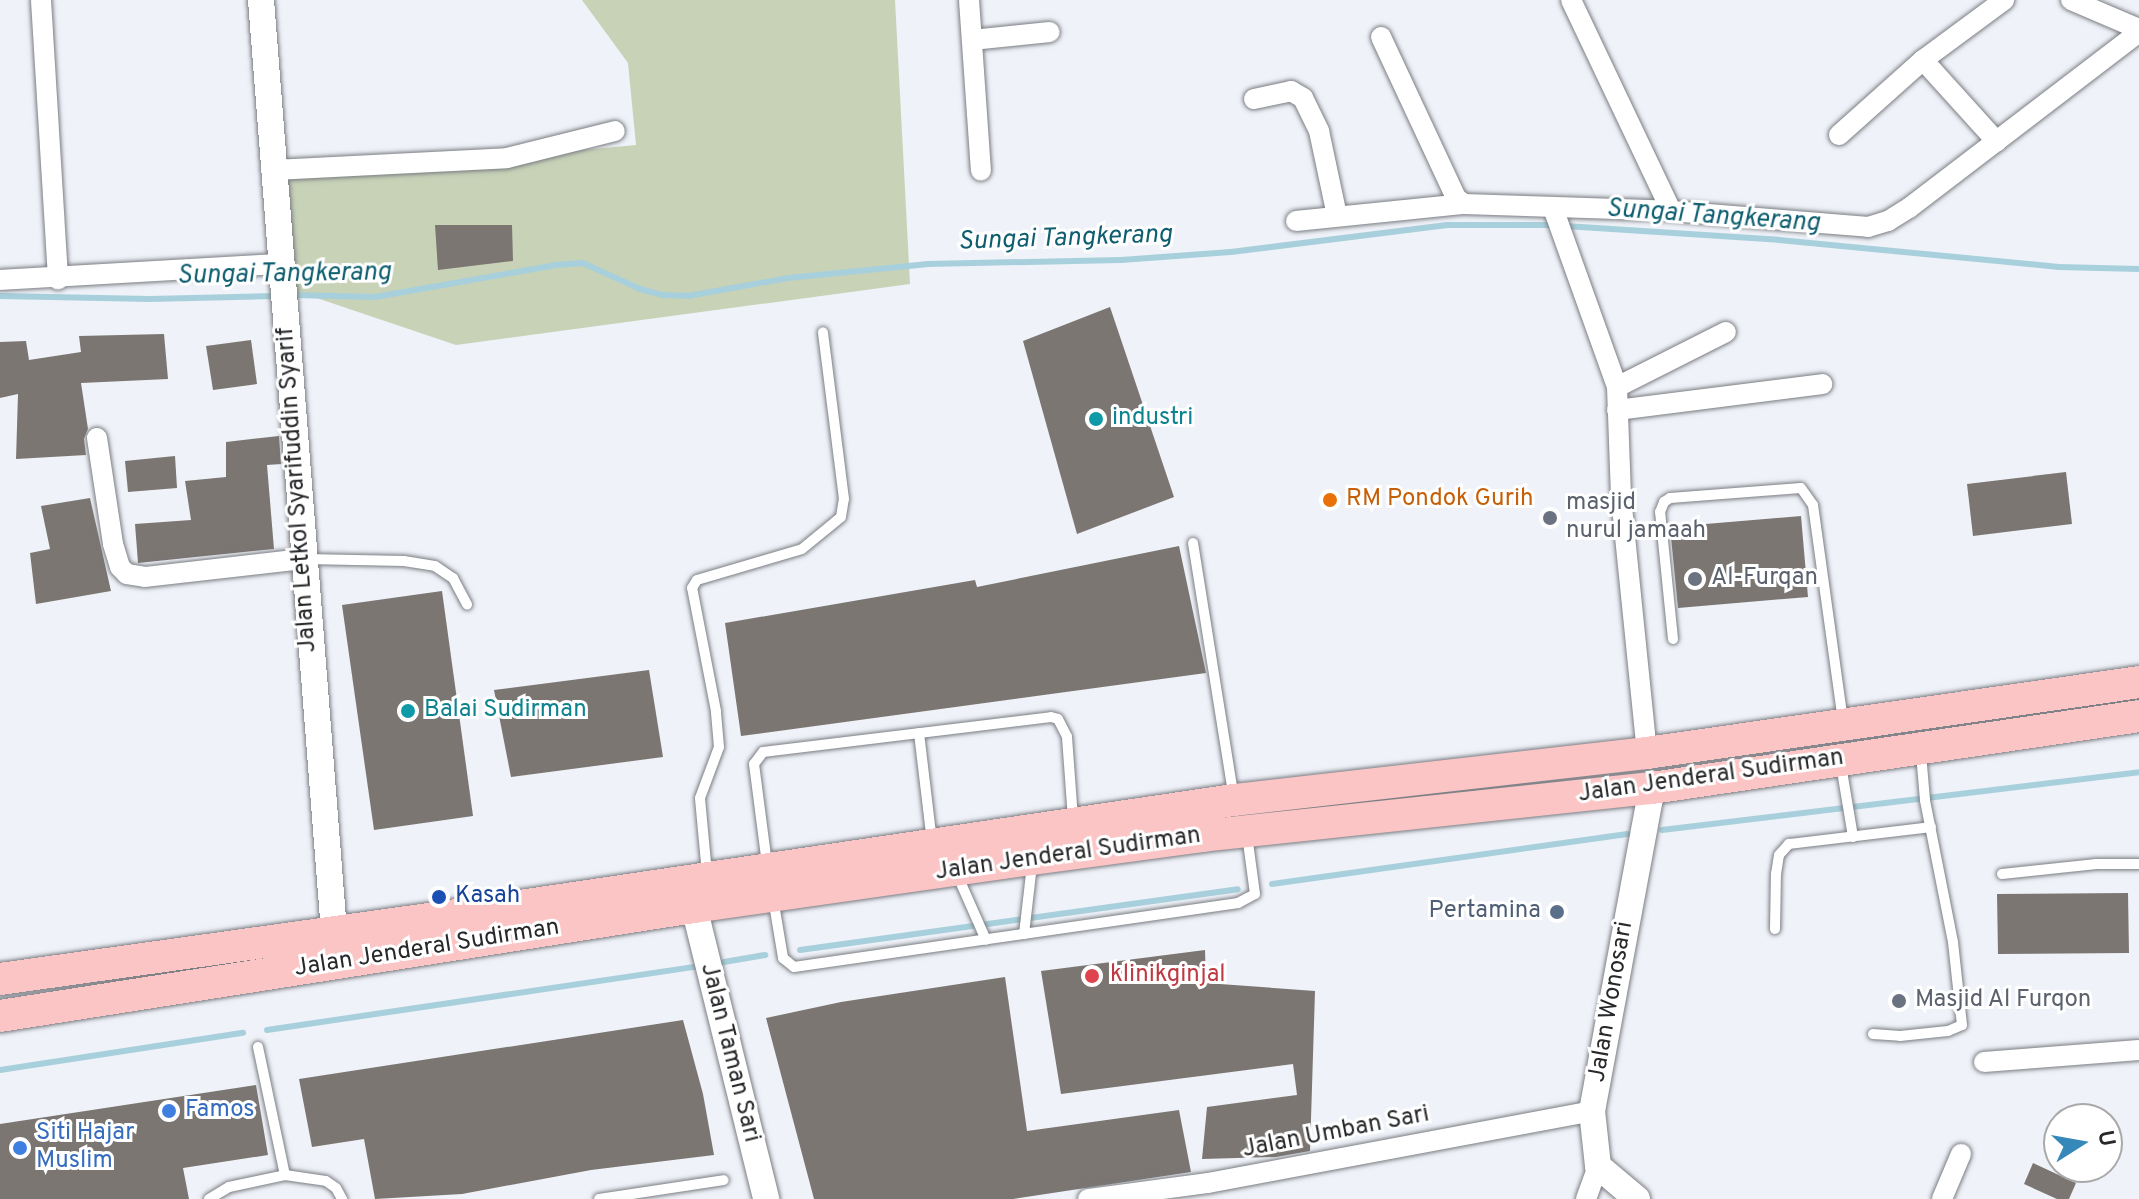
<!DOCTYPE html>
<style>
body{margin:0}
#map{position:relative;width:2139px;height:1199px;overflow:hidden;background:#eff2f8;font-family:Overpass,sans-serif}
div>[style]{position:absolute}
.green>*{inset:0;background:#c7d2b7}
.stream>*{height:6px;margin:-3px;padding:0 3px;transform-origin:3px;border-radius:3px;background:#a8d0dc}
.building>*{inset:0;background:#7b7672}
.roads{filter:drop-shadow(0 0 2px #7a7d82) drop-shadow(0 0 2px #7a7d82)}
.service>*{height:10px;margin:-5px;padding:0 5px;transform-origin:5px;border-radius:5px;background:#fff}
.minor>*{height:20px;margin:-10px;padding:0 10px;transform-origin:10px;border-radius:10px;background:#fff}
.tertiary>*{height:26px;margin:-13px;padding:0 13px;transform-origin:13px;border-radius:13px;background:#fff}
.primary>*{height:32px;margin:-16px;padding:0 16px;transform-origin:16px;border-radius:16px;background:#fbc5c5}
.dots>*{width:22px;height:22px;translate:-50% -50%;box-sizing:border-box;border:4px solid #fff;border-radius:50%}
span{translate:-50% -50%;white-space:nowrap;text-align:center;line-height:1.15;-webkit-text-stroke:6px #fff;paint-order:stroke}
.culture-label{font-size:24px;color:#0d838f}
.left{translate:0 -50%;text-align:left}
.street-label{font-size:24px;color:#27282a}
.food-label{font-size:24px;color:#c56008}
.worship-label{font-size:24px;color:#5b616d}
.transit-label{font-size:24px;color:#164399}
.service-label{font-size:24px;color:#4e5e75}
.right{translate:-100% -50%;text-align:right}
.health-label{font-size:24px;color:#be3a42}
.shop-label{font-size:24px;color:#366cbe}
.water-label{font-size:26px;color:#0e5e6f;font-style:italic}
.north{position:absolute;left:2043px;top:1103px;width:80px;height:80px;box-sizing:border-box;background:#fff;border:2px solid #a9a9aa;border-radius:50%;rotate:79deg;font-size:22px;font-weight:700;line-height:32px;text-align:center;color:#27282a}
.north::after{content:'';display:block;margin:auto;width:28px;height:36px;background:#3588b8;clip-path:polygon(50% 0,100% 100%,50% 72%,0 100%)}
</style>
<div id="map">
<div class="green">
<i style="clip-path:polygon(582px 0,895px 0,910px 284px,456px 345px,293px 290px,286px 178px,636px 145px,628px 63px)"></i>
</div>
<div class="stream">
<i style="left:1565px;top:226px;width:214px;rotate:3.7deg"></i>
<i style="left:1779px;top:240px;width:281px;rotate:5.5deg"></i>
<i style="left:2059px;top:267px;width:80px;rotate:1.4deg"></i>
<i style="left:292px;top:295px;width:83px;rotate:1.4deg"></i>
<i style="left:375px;top:297px;width:184px;rotate:-10deg"></i>
<i style="left:556px;top:265px;width:27px;rotate:-4deg"></i>
<i style="left:583px;top:263px;width:63px;rotate:24.5deg"></i>
<i style="left:640px;top:289px;width:24px;rotate:15deg"></i>
<i style="left:663px;top:295px;width:25px;rotate:2deg"></i>
<i style="left:688px;top:296px;width:102px;rotate:-10.2deg"></i>
<i style="left:788px;top:278px;width:141px;rotate:-5.7deg"></i>
<i style="left:928px;top:264px;width:193px;rotate:-1.2deg"></i>
<i style="left:1121px;top:260px;width:110px;rotate:-4.2deg"></i>
<i style="left:1231px;top:252px;width:218px;rotate:-7.1deg"></i>
<i style="left:1447px;top:225px;width:107px"></i>
<i style="left:0;top:296px;width:150px;rotate:1.1deg"></i>
<i style="left:150px;top:299px;width:126px;rotate:-1.4deg"></i>
<i style="left:1662px;top:830px;width:481px;rotate:-6.9deg"></i>
<i style="left:1272px;top:884px;width:359px;rotate:-8deg"></i>
<i style="left:800px;top:950px;width:442px;rotate:-7.9deg"></i>
<i style="left:724px;top:962px;width:42px;rotate:-9.7deg"></i>
<i style="left:267px;top:1030px;width:432px;rotate:-8.4deg"></i>
<i style="left:0;top:1070px;width:246px;rotate:-8.7deg"></i>
</div>
<div class="building">
<i style="clip-path:polygon(435px 225px,512px 225px,513px 261px,438px 270px)"></i>
<i style="clip-path:polygon(1110px 307px,1174px 497px,1077px 534px,1023px 341px)"></i>
<i style="clip-path:polygon(164px 334px,168px 379px,81px 383px,88px 429px,84px 439px,86px 455px,16px 459px,18px 394px,0 398px,0 342px,26px 341px,29px 360px,81px 352px,79px 336px)"></i>
<i style="clip-path:polygon(251px 340px,257px 384px,213px 390px,206px 346px)"></i>
<i style="clip-path:polygon(279px 436px,281px 464px,267px 465px,274px 549px,138px 563px,135px 524px,191px 520px,185px 481px,226px 477px,226px 442px)"></i>
<i style="clip-path:polygon(175px 456px,177px 488px,128px 492px,125px 461px)"></i>
<i style="clip-path:polygon(2066px 472px,2072px 524px,1973px 536px,1967px 484px)"></i>
<i style="clip-path:polygon(90px 498px,111px 591px,36px 604px,30px 553px,50px 549px,41px 506px)"></i>
<i style="clip-path:polygon(1801px 516px,1808px 597px,1678px 608px,1670px 527px)"></i>
<i style="clip-path:polygon(1179px 546px,1206px 673px,741px 736px,725px 623px,975px 580px,977px 587px)"></i>
<i style="clip-path:polygon(442px 591px,473px 816px,374px 830px,342px 605px)"></i>
<i style="clip-path:polygon(649px 670px,663px 757px,511px 777px,494px 690px)"></i>
<i style="clip-path:polygon(2128px 893px,2129px 953px,1998px 954px,1997px 894px)"></i>
<i style="clip-path:polygon(1205px 950px,1206px 983px,1315px 991px,1310px 1151px,1276px 1157px,1202px 1159px,1207px 1107px,1297px 1095px,1293px 1064px,1061px 1094px,1041px 971px)"></i>
<i style="clip-path:polygon(1005px 977px,1027px 1131px,1179px 1110px,1191px 1172px,1013px 1199px,814px 1199px,766px 1018px,841px 1002px)"></i>
<i style="clip-path:polygon(683px 1020px,703px 1094px,714px 1155px,591px 1170px,462px 1194px,375px 1199px,364px 1139px,312px 1147px,299px 1079px)"></i>
<i style="clip-path:polygon(256px 1085px,268px 1155px,183px 1168px,189px 1199px,0 1199px,0 1124px)"></i>
<i style="clip-path:polygon(2033px 1163px,2076px 1183px,2069px 1199px,2057px 1199px,2024px 1184px)"></i>
</div>
<div class="roads">
<div class="service">
<i style="left:1193px;top:543px;width:258px;rotate:80.9deg"></i>
<i style="left:306px;top:559px;width:98px;rotate:1.2deg"></i>
<i style="left:404px;top:561px;width:31px;rotate:9deg"></i>
<i style="left:435px;top:566px;width:22px;rotate:34deg"></i>
<i style="left:453px;top:578px;width:30px;rotate:62deg"></i>
<i style="left:1673px;top:639px;width:128px;rotate:-95.8deg"></i>
<i style="left:1660px;top:512px;width:11px;rotate:-68deg"></i>
<i style="left:1664px;top:502px;width:7px;rotate:-34deg"></i>
<i style="left:1670px;top:498px;width:131px;rotate:-4.4deg"></i>
<i style="left:1801px;top:488px;width:21px;rotate:55deg"></i>
<i style="left:1813px;top:505px;width:219px;rotate:82.1deg"></i>
<i style="left:919px;top:733px;width:110px;rotate:83.2deg"></i>
<i style="left:1841px;top:765px;width:73px;rotate:80.5deg"></i>
<i style="left:767px;top:864px;width:101px;rotate:-97.4deg"></i>
<i style="left:754px;top:764px;width:15px;rotate:-53deg"></i>
<i style="left:763px;top:752px;width:290px;rotate:-6.9deg"></i>
<i style="left:1051px;top:717px;width:7px;rotate:16deg"></i>
<i style="left:1058px;top:719px;width:20px;rotate:63deg"></i>
<i style="left:1067px;top:737px;width:81px;rotate:85.8deg"></i>
<i style="left:956px;top:872px;width:74px;rotate:66.2deg"></i>
<i style="left:707px;top:874px;width:76px;rotate:-95.3deg"></i>
<i style="left:700px;top:798px;width:54px;rotate:-69.6deg"></i>
<i style="left:719px;top:747px;width:36px;rotate:-95deg"></i>
<i style="left:716px;top:711px;width:125px;rotate:-101deg"></i>
<i style="left:692px;top:588px;width:9px;rotate:-58deg"></i>
<i style="left:697px;top:580px;width:109px;rotate:-16.4deg"></i>
<i style="left:802px;top:549px;width:50px;rotate:-39.4deg"></i>
<i style="left:841px;top:517px;width:18px;rotate:-81deg"></i>
<i style="left:844px;top:499px;width:168px;rotate:-97.2deg"></i>
<i style="left:2002px;top:874px;width:95px;rotate:-6.1deg"></i>
<i style="left:2096px;top:864px;width:43px"></i>
<i style="left:773px;top:898px;width:61px;rotate:80.5deg"></i>
<i style="left:783px;top:958px;width:14px;rotate:39deg"></i>
<i style="left:794px;top:967px;width:449px;rotate:-8.2deg"></i>
<i style="left:1238px;top:903px;width:19px;rotate:-28deg"></i>
<i style="left:1255px;top:894px;width:60px;rotate:-97.7deg"></i>
<i style="left:1775px;top:929px;width:55px;rotate:-89deg"></i>
<i style="left:1776px;top:874px;width:19px;rotate:-81deg"></i>
<i style="left:1779px;top:855px;width:15px;rotate:-48deg"></i>
<i style="left:1789px;top:844px;width:143px;rotate:-6.8deg"></i>
<i style="left:1024px;top:934px;width:69px;rotate:-83.4deg"></i>
<i style="left:1873px;top:1034px;width:27px;rotate:4deg"></i>
<i style="left:1900px;top:1036px;width:48px;rotate:-5.9deg"></i>
<i style="left:1948px;top:1031px;width:15px;rotate:-23deg"></i>
<i style="left:1962px;top:1025px;width:83px;rotate:-96.2deg"></i>
<i style="left:1953px;top:942px;width:145px;rotate:-101.2deg"></i>
<i style="left:1925px;top:800px;width:47px;rotate:-94.9deg"></i>
<i style="left:258px;top:1047px;width:131px;rotate:78.1deg"></i>
<i style="left:285px;top:1175px;width:41px;rotate:8.3deg"></i>
<i style="left:326px;top:1181px;width:12px;rotate:35deg"></i>
<i style="left:336px;top:1188px;width:13px;rotate:61deg"></i>
<i style="left:209px;top:1199px;width:23px;rotate:-31deg"></i>
<i style="left:229px;top:1187px;width:57px;rotate:-12.1deg"></i>
<i style="left:599px;top:1199px;width:126px;rotate:-8.6deg"></i>
</div>
<div class="minor">
<i style="left:41px;top:0;width:280px;rotate:86.5deg"></i>
<i style="left:969px;top:0;width:171px;rotate:86deg"></i>
<i style="left:1571px;top:0;width:233px;rotate:64.6deg"></i>
<i style="left:2071px;top:0;width:74px;rotate:23.1deg"></i>
<i style="left:1381px;top:37px;width:178px;rotate:65deg"></i>
<i style="left:1456px;top:198px;width:10px;rotate:37deg"></i>
<i style="left:1464px;top:204px;width:207px;rotate:1.9deg"></i>
<i style="left:1671px;top:211px;width:198px;rotate:4.6deg"></i>
<i style="left:1868px;top:227px;width:21px;rotate:-17deg"></i>
<i style="left:1888px;top:221px;width:25px;rotate:-32deg"></i>
<i style="left:1909px;top:208px;width:290px;rotate:-37.4deg"></i>
<i style="left:972px;top:40px;width:78px;rotate:-5.9deg"></i>
<i style="left:1923px;top:60px;width:110px;rotate:47.9deg"></i>
<i style="left:1254px;top:99px;width:38px;rotate:-12deg"></i>
<i style="left:1291px;top:91px;width:14px;rotate:30deg"></i>
<i style="left:1303px;top:98px;width:37px;rotate:64deg"></i>
<i style="left:1319px;top:131px;width:87px;rotate:78deg"></i>
<i style="left:1839px;top:135px;width:113px;rotate:-41.8deg"></i>
<i style="left:1923px;top:60px;width:101px;rotate:-36.5deg"></i>
<i style="left:274px;top:170px;width:233px;rotate:-2.9deg"></i>
<i style="left:507px;top:158px;width:111px;rotate:-14deg"></i>
<i style="left:1553px;top:208px;width:190px;rotate:70.3deg"></i>
<i style="left:1617px;top:387px;width:110px;rotate:87.9deg"></i>
<i style="left:1621px;top:497px;width:257px;rotate:84.2deg"></i>
<i style="left:1296px;top:221px;width:169px;rotate:-5.8deg"></i>
<i style="left:0;top:280px;width:281px;rotate:-3.3deg"></i>
<i style="left:1617px;top:387px;width:122px;rotate:-26.8deg"></i>
<i style="left:1617px;top:410px;width:207px;rotate:-7.2deg"></i>
<i style="left:97px;top:438px;width:107px;rotate:81.4deg"></i>
<i style="left:113px;top:544px;width:24px;rotate:73deg"></i>
<i style="left:120px;top:567px;width:10px;rotate:45deg"></i>
<i style="left:127px;top:574px;width:18px;rotate:9deg"></i>
<i style="left:145px;top:577px;width:160px;rotate:-6.5deg"></i>
<i style="left:1984px;top:1062px;width:155px;rotate:-4.4deg"></i>
<i style="left:1088px;top:1199px;width:121px;rotate:-7.6deg"></i>
<i style="left:1208px;top:1183px;width:391px;rotate:-10.6deg"></i>
<i style="left:1586px;top:1199px;width:35px;rotate:-70deg"></i>
<i style="left:1942px;top:1199px;width:49px;rotate:-67.1deg"></i>
</div>
<div class="tertiary">
<i style="left:261px;top:0;width:935px;rotate:85.52deg"></i>
<i style="left:694px;top:907px;width:301px;rotate:76.1deg"></i>
<i style="left:1637px;top:1199px;width:51px;rotate:-139.8deg"></i>
<i style="left:1598px;top:1166px;width:55px;rotate:-96.2deg"></i>
<i style="left:1592px;top:1111px;width:329px;rotate:-79.5deg"></i>
</div>
<div class="primary">
<i style="left:0;top:979px;width:505px;rotate:-7.97deg"></i>
<i style="left:500px;top:909px;width:742px;rotate:-8.45deg"></i>
<i style="left:1234px;top:800px;width:416px;rotate:-6.5deg"></i>
<i style="left:1647px;top:753px;width:497px;rotate:-8.2deg"></i>
<i style="left:0;top:1016px;width:703px;rotate:-8.93deg"></i>
<i style="left:694px;top:907px;width:341px;rotate:-8.1deg"></i>
<i style="left:1032px;top:859px;width:172px;rotate:-7.7deg"></i>
<i style="left:1202px;top:836px;width:453px;rotate:-6.1deg"></i>
<i style="left:1652px;top:788px;width:492px;rotate:-8.4deg"></i>
</div>
</div>
<div class="dots">
<i style="left:1096px;top:419px;background:#0f9aa8"></i>
<i style="left:1330px;top:500px;background:#e8710a"></i>
<i style="left:1550px;top:518px;background:#6b7280"></i>
<i style="left:1695px;top:579px;background:#6b7280"></i>
<i style="left:408px;top:711px;background:#0f9aa8"></i>
<i style="left:439px;top:897px;background:#1a4fb4"></i>
<i style="left:1557px;top:912px;background:#5c6f8a"></i>
<i style="left:1092px;top:976px;background:#e0444e"></i>
<i style="left:1899px;top:1001px;background:#6b7280"></i>
<i style="left:169px;top:1111px;background:#3f7fe0"></i>
<i style="left:20px;top:1148px;background:#3f7fe0"></i>
</div>
<div class="culture-label">
<span class="left" style="left:1112px;top:419px">industri</span>
<span class="left" style="left:424px;top:711px">Balai Sudirman</span>
</div>
<div class="street-label">
<span style="left:298px;top:490px;rotate:-94deg">Jalan Letkol Syarifuddin Syarif</span>
<span style="left:1711px;top:777px;rotate:-8deg">Jalan Jenderal Sudirman</span>
<span style="left:1068px;top:855px;rotate:-8deg">Jalan Jenderal Sudirman</span>
<span style="left:427px;top:949px;rotate:-9deg">Jalan Jenderal Sudirman</span>
<span style="left:1612px;top:1002px;rotate:-80deg">Jalan Wonosari</span>
<span style="left:729px;top:1053px;rotate:76deg">Jalan Taman Sari</span>
<span style="left:1336px;top:1133px;rotate:-11deg">Jalan Umban Sari</span>
</div>
<div class="food-label">
<span class="left" style="left:1346px;top:500px">RM Pondok Gurih</span>
</div>
<div class="worship-label">
<span class="left" style="left:1566px;top:518px">masjid<br>nurul jamaah</span>
<span class="left" style="left:1711px;top:579px">Al-Furqan</span>
<span class="left" style="left:1915px;top:1001px">Masjid Al Furqon</span>
</div>
<div class="transit-label">
<span class="left" style="left:455px;top:897px">Kasah</span>
</div>
<div class="service-label">
<span class="right" style="left:1541px;top:912px">Pertamina</span>
</div>
<div class="health-label">
<span class="left" style="left:1110px;top:976px">klinikginjal</span>
</div>
<div class="shop-label">
<span class="left" style="left:185px;top:1111px">Famos</span>
<span class="left" style="left:36px;top:1148px">Siti Hajar<br>Muslim</span>
</div>
<div class="water-label">
<span style="left:1713px;top:217px;rotate:4deg">Sungai Tangkerang</span>
<span style="left:1065px;top:239px;rotate:-2deg">Sungai Tangkerang</span>
<span style="left:284px;top:275px;rotate:-1deg">Sungai Tangkerang</span>
</div>
<div class="north">U</div>
</div>
